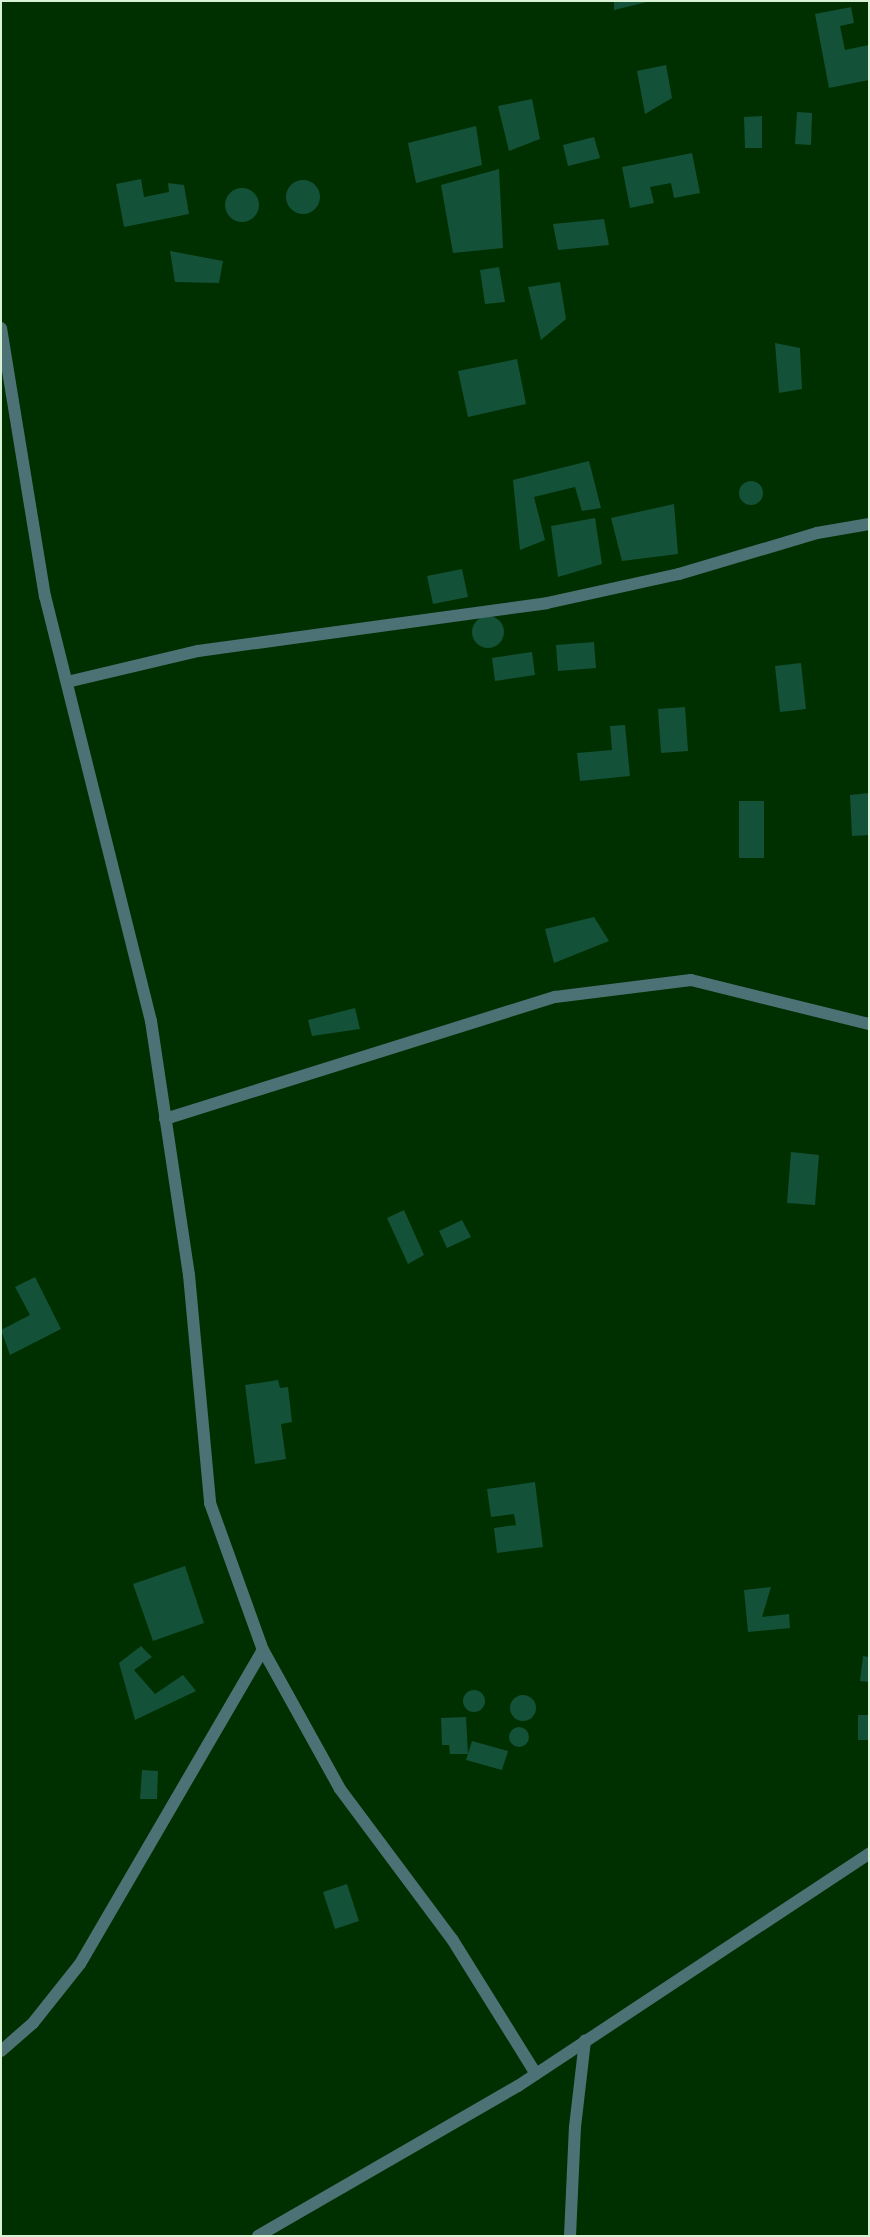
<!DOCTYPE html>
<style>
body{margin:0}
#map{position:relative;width:870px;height:2237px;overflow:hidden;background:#003000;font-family:Barlow,sans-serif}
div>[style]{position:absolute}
.building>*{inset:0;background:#135138}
.round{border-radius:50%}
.minor>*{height:12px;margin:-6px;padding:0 6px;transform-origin:6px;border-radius:6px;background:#4d7275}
span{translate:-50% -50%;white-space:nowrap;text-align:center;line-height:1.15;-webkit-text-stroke:4px #031402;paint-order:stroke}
.frame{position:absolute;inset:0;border:2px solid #d8f2d5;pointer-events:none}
</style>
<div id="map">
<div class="building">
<i style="clip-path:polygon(614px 1px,647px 1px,647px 2px,614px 10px)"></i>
<i style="clip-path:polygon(851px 7px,854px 23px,840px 26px,845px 50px,869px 45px,869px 80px,829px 88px,815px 14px)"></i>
<i style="clip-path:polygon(666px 65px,672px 98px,645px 114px,637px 71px)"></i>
<i style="clip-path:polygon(532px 99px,540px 139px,509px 151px,498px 106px)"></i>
<i style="clip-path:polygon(797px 112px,812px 113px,811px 145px,795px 144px)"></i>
<i style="clip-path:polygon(762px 116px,762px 148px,745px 148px,744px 117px)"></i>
<i style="clip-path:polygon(476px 126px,482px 165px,416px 183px,408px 143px)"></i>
<i style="clip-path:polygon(594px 137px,600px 158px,568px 166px,563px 145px)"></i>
<i style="clip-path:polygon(692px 153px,700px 193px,674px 198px,671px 183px,650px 187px,654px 203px,630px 208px,622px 167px)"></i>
<i style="clip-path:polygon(499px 169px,503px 248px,453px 253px,441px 185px)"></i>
<i style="clip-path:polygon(141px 179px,144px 197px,169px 192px,168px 183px,184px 185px,189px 214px,124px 227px,116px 184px)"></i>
<i class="round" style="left:286px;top:180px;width:34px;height:34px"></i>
<i class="round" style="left:225px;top:188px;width:34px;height:34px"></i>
<i style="clip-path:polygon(604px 219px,609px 245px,558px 250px,553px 224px)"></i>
<i style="clip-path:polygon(170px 251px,223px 261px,219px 283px,175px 282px)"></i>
<i style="clip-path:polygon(499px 267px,505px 302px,485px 304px,480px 270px)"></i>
<i style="clip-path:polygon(560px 282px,566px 319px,541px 340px,528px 287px)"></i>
<i style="clip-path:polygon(775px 343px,800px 348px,802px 389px,779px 393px)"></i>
<i style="clip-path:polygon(517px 359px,526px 404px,468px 417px,458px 371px)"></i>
<i style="clip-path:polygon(589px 461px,601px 508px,582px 511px,575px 487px,534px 497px,545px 540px,520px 550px,513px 480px)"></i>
<i class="round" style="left:739px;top:481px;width:24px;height:24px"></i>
<i style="clip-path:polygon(674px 504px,678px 554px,622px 561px,611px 518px)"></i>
<i style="clip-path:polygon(595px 518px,602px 564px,558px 577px,551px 526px)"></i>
<i style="clip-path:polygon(462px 569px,468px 597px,433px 604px,427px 576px)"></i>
<i class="round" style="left:472px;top:616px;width:32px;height:32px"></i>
<i style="clip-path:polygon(594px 642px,596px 668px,558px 671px,556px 645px)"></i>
<i style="clip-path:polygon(532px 652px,535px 675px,495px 681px,492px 658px)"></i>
<i style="clip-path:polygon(801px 663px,806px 709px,780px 712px,775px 666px)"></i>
<i style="clip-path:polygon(685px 707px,688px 751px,661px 753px,658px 709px)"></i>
<i style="clip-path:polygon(625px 725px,630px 776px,580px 781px,577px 753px,612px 750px,610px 726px)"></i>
<i style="clip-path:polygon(869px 793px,869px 835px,852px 836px,850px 795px)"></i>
<i style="clip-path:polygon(739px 801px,764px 801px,764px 858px,739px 858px)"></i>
<i style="clip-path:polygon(594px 917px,609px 941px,554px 963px,545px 929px)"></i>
<i style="clip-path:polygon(355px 1008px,360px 1029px,312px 1036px,308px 1020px)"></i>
<i style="clip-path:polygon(791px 1152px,819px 1155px,815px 1205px,787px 1203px)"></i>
<i style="clip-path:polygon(404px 1210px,424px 1255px,408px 1264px,387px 1218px)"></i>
<i style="clip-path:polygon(462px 1220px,471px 1237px,447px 1248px,439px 1231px)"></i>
<i style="clip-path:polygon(35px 1277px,61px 1329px,10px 1355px,1px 1330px,30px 1315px,15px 1287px)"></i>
<i style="clip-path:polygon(278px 1380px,280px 1388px,288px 1387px,292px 1422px,281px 1424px,286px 1459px,255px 1464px,245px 1385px)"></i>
<i style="clip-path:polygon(535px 1482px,543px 1547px,497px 1553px,494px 1528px,516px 1525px,514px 1514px,491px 1517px,487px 1489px)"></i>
<i style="clip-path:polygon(185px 1566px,204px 1623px,153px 1641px,133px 1584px)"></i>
<i style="clip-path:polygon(771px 1587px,762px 1617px,789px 1614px,790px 1628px,748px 1632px,744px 1590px)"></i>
<i style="clip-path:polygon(141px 1646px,152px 1657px,134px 1670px,155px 1694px,183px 1675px,196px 1691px,135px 1720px,119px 1663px)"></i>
<i style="clip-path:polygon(863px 1656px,869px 1657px,869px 1682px,860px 1681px)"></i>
<i class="round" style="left:463px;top:1690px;width:22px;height:22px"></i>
<i class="round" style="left:510px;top:1695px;width:26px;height:26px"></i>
<i style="clip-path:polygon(858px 1715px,869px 1715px,869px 1740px,858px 1740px)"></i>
<i style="clip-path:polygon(466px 1717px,468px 1754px,450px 1754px,449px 1745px,442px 1745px,441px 1718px)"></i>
<i class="round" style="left:509px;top:1727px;width:20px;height:20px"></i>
<i style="clip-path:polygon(472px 1741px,508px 1751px,502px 1770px,466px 1760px)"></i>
<i style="clip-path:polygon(142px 1770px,158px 1771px,157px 1799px,140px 1799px)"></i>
<i style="clip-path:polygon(347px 1884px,359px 1921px,335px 1929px,323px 1892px)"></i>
</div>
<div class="minor">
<i style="left:1px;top:328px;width:272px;rotate:80.7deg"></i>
<i style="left:45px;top:596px;width:438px;rotate:76deg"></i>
<i style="left:151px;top:1021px;width:257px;rotate:81.5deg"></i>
<i style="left:189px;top:1275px;width:229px;rotate:84.7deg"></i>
<i style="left:210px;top:1503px;width:156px;rotate:70.2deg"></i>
<i style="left:263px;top:1650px;width:159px;rotate:61deg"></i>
<i style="left:340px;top:1789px;width:187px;rotate:53.3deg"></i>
<i style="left:452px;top:1939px;width:159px;rotate:58.1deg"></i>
<i style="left:67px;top:682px;width:135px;rotate:-13.3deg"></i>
<i style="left:198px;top:651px;width:352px;rotate:-7.8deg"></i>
<i style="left:547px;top:603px;width:135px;rotate:-12.4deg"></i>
<i style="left:679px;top:574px;width:144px;rotate:-16.5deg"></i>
<i style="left:817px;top:533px;width:53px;rotate:-9.8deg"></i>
<i style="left:165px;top:1119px;width:409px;rotate:-17.4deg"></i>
<i style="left:555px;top:997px;width:137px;rotate:-7.1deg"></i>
<i style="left:691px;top:980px;width:183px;rotate:13.9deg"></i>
<i style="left:1px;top:2051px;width:43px;rotate:-41.2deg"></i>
<i style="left:33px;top:2023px;width:75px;rotate:-51.5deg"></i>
<i style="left:80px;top:1964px;width:363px;rotate:-59.8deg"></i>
<i style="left:258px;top:2236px;width:300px;rotate:-30deg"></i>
<i style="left:518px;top:2086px;width:421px;rotate:-33.5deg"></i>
<i style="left:570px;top:2236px;width:109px;rotate:-87.4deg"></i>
<i style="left:575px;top:2127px;width:87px;rotate:-83.4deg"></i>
</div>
<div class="frame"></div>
</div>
